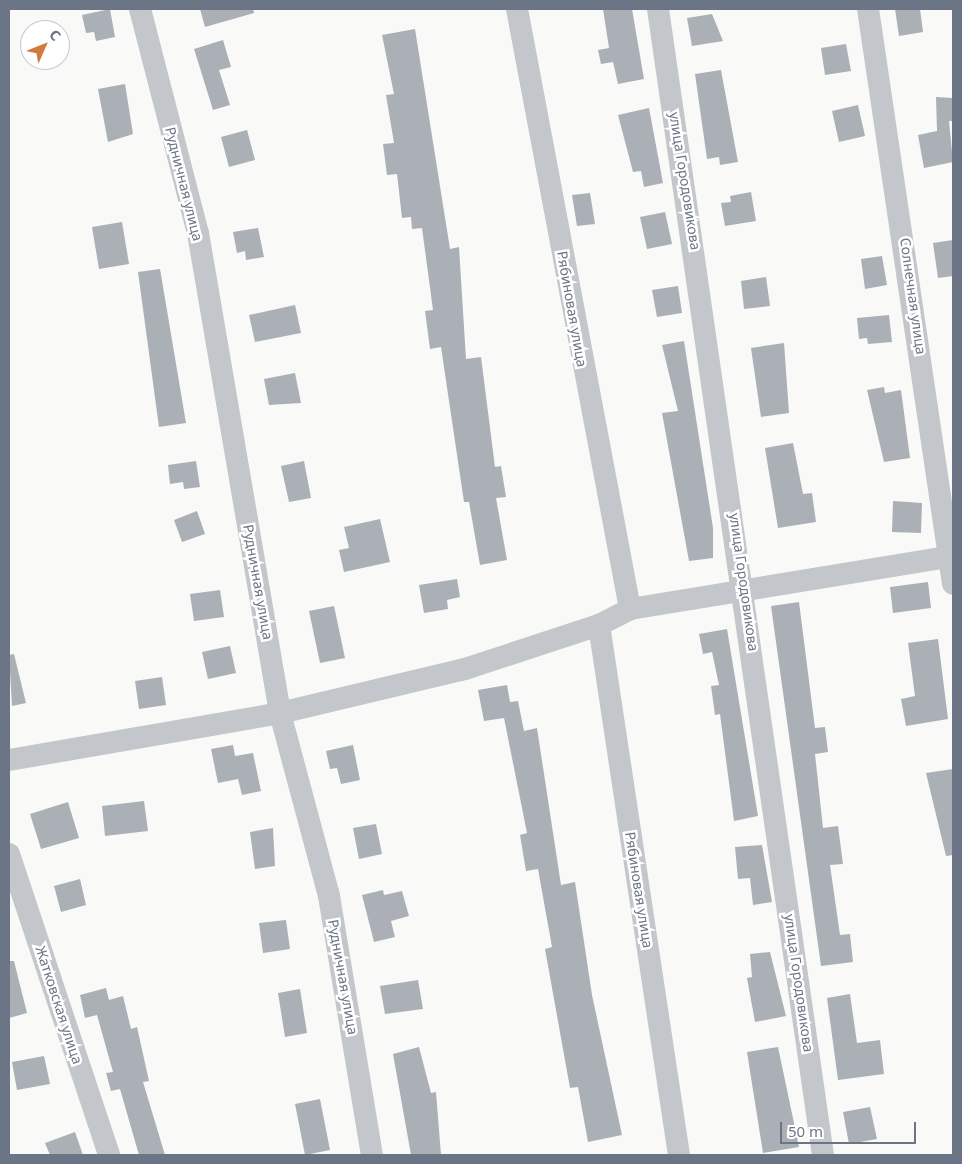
<!DOCTYPE html>
<meta charset="utf-8">
<style>
body{margin:0}
#map{position:relative;width:962px;height:1164px;overflow:hidden;background:#f9f9f7;font-family:"Noto Sans",sans-serif}
div>[style]{position:absolute}
.building>*{inset:0;background:#abb0b7}
.minor>*{height:22px;margin:-11px;padding:0 11px;transform-origin:11px;border-radius:11px;background:#c3c6ca}
span{translate:-50% -50%;white-space:nowrap;text-align:center;line-height:1.15;-webkit-text-stroke:5px #fff;paint-order:stroke}
.street-label{font-size:14px;color:#6b7585}
.frame{position:absolute;inset:0;border:10px solid #6b7585;pointer-events:none}
.north{position:absolute;left:20px;top:20px;width:50px;height:50px;box-sizing:border-box;background:#fff;border:1px solid #c4c8ce;border-radius:50%;rotate:46deg;font-size:14px;font-weight:700;line-height:20px;text-align:center;color:#6b7585}
.north::after{content:'';display:block;margin:auto;width:18px;height:22px;background:#d37a3e;clip-path:polygon(50% 0,100% 100%,50% 72%,0 100%)}
.scale{position:absolute;left:780px;top:1122px;width:136px;height:22px;box-sizing:border-box;border:2px solid #6b7585;border-top:0;padding-left:6px;font-size:15px;line-height:18px;white-space:nowrap;color:#6b7585;-webkit-text-stroke:4px #fff;paint-order:stroke}
</style>
<div id="map">
<div class="building">
<i style="clip-path:polygon(110px 9px,115px 37px,96px 41px,94px 32px,86px 33px,82px 15px)"></i>
<i style="clip-path:polygon(200px 9px,253px 9px,254px 13px,205px 27px)"></i>
<i style="clip-path:polygon(603px 9px,632px 9px,644px 79px,618px 84px,613px 62px,601px 64px,598px 50px,609px 48px)"></i>
<i style="clip-path:polygon(895px 9px,920px 9px,923px 32px,899px 36px)"></i>
<i style="clip-path:polygon(712px 14px,723px 41px,692px 46px,687px 18px)"></i>
<i style="clip-path:polygon(415px 29px,450px 249px,459px 247px,466px 359px,481px 357px,495px 467px,501px 466px,506px 497px,496px 498px,507px 560px,480px 565px,469px 502px,464px 502px,441px 347px,430px 349px,425px 311px,433px 310px,422px 228px,412px 229px,411px 217px,402px 218px,397px 174px,387px 175px,383px 144px,394px 143px,386px 95px,394px 94px,382px 35px)"></i>
<i style="clip-path:polygon(223px 40px,231px 67px,219px 70px,230px 105px,213px 110px,194px 49px)"></i>
<i style="clip-path:polygon(846px 44px,851px 71px,825px 75px,821px 48px)"></i>
<i style="clip-path:polygon(721px 70px,738px 162px,720px 165px,719px 157px,707px 159px,695px 74px)"></i>
<i style="clip-path:polygon(125px 84px,133px 134px,108px 142px,98px 89px)"></i>
<i style="clip-path:polygon(936px 97px,953px 98px,953px 121px,949px 121px,953px 162px,924px 168px,918px 135px,937px 131px)"></i>
<i style="clip-path:polygon(858px 105px,865px 136px,839px 142px,832px 111px)"></i>
<i style="clip-path:polygon(649px 108px,663px 183px,644px 187px,641px 171px,633px 172px,618px 115px)"></i>
<i style="clip-path:polygon(247px 130px,255px 160px,229px 167px,221px 137px)"></i>
<i style="clip-path:polygon(751px 192px,756px 221px,725px 226px,721px 203px,731px 202px,730px 196px)"></i>
<i style="clip-path:polygon(590px 193px,595px 224px,577px 226px,572px 195px)"></i>
<i style="clip-path:polygon(665px 212px,672px 244px,647px 249px,640px 217px)"></i>
<i style="clip-path:polygon(122px 222px,129px 264px,99px 269px,92px 227px)"></i>
<i style="clip-path:polygon(258px 228px,264px 257px,246px 260px,245px 251px,237px 253px,233px 232px)"></i>
<i style="clip-path:polygon(953px 240px,953px 276px,938px 278px,933px 243px)"></i>
<i style="clip-path:polygon(882px 256px,887px 285px,865px 289px,861px 259px)"></i>
<i style="clip-path:polygon(160px 269px,186px 423px,159px 427px,138px 272px)"></i>
<i style="clip-path:polygon(766px 277px,770px 306px,744px 309px,741px 281px)"></i>
<i style="clip-path:polygon(678px 286px,682px 313px,657px 317px,652px 290px)"></i>
<i style="clip-path:polygon(295px 305px,301px 333px,255px 342px,249px 315px)"></i>
<i style="clip-path:polygon(889px 315px,892px 342px,868px 344px,867px 338px,859px 339px,857px 318px)"></i>
<i style="clip-path:polygon(684px 341px,713px 528px,713px 558px,689px 561px,662px 413px,678px 411px,662px 345px)"></i>
<i style="clip-path:polygon(784px 343px,789px 413px,761px 417px,751px 348px)"></i>
<i style="clip-path:polygon(295px 373px,301px 403px,269px 405px,264px 379px)"></i>
<i style="clip-path:polygon(884px 387px,885px 393px,901px 390px,910px 458px,884px 462px,867px 390px)"></i>
<i style="clip-path:polygon(793px 443px,803px 494px,812px 493px,816px 522px,778px 528px,765px 448px)"></i>
<i style="clip-path:polygon(196px 461px,200px 487px,184px 489px,183px 482px,170px 484px,168px 465px)"></i>
<i style="clip-path:polygon(304px 461px,311px 498px,289px 502px,281px 466px)"></i>
<i style="clip-path:polygon(893px 501px,922px 503px,921px 533px,892px 532px)"></i>
<i style="clip-path:polygon(197px 511px,205px 534px,182px 542px,174px 520px)"></i>
<i style="clip-path:polygon(380px 519px,390px 562px,344px 572px,339px 550px,349px 548px,344px 527px)"></i>
<i style="clip-path:polygon(457px 579px,460px 597px,447px 600px,448px 609px,424px 613px,419px 585px)"></i>
<i style="clip-path:polygon(928px 582px,931px 608px,893px 613px,890px 587px)"></i>
<i style="clip-path:polygon(220px 590px,224px 617px,194px 621px,190px 594px)"></i>
<i style="clip-path:polygon(799px 602px,815px 728px,825px 727px,828px 752px,815px 754px,823px 828px,838px 826px,843px 864px,830px 865px,840px 935px,850px 934px,853px 962px,821px 966px,771px 606px)"></i>
<i style="clip-path:polygon(334px 606px,345px 658px,320px 663px,309px 611px)"></i>
<i style="clip-path:polygon(727px 629px,758px 816px,734px 821px,720px 714px,715px 715px,711px 686px,719px 685px,712px 652px,703px 654px,699px 634px)"></i>
<i style="clip-path:polygon(938px 639px,948px 719px,906px 726px,901px 699px,915px 696px,908px 643px)"></i>
<i style="clip-path:polygon(230px 646px,236px 673px,208px 679px,202px 652px)"></i>
<i style="clip-path:polygon(14px 654px,26px 703px,12px 706px,9px 655px)"></i>
<i style="clip-path:polygon(162px 677px,166px 705px,139px 709px,135px 681px)"></i>
<i style="clip-path:polygon(507px 685px,510px 702px,518px 701px,524px 731px,537px 728px,561px 885px,575px 882px,592px 995px,622px 1135px,588px 1142px,578px 1087px,570px 1088px,545px 949px,552px 947px,538px 869px,526px 871px,520px 835px,527px 833px,504px 718px,484px 721px,478px 690px)"></i>
<i style="clip-path:polygon(233px 745px,235px 756px,253px 753px,261px 791px,242px 795px,238px 779px,218px 783px,211px 749px)"></i>
<i style="clip-path:polygon(353px 745px,360px 780px,341px 784px,337px 768px,330px 769px,326px 751px)"></i>
<i style="clip-path:polygon(953px 769px,953px 855px,946px 856px,926px 773px)"></i>
<i style="clip-path:polygon(144px 801px,148px 831px,105px 836px,102px 806px)"></i>
<i style="clip-path:polygon(68px 802px,79px 838px,41px 849px,30px 814px)"></i>
<i style="clip-path:polygon(376px 824px,382px 854px,359px 859px,353px 828px)"></i>
<i style="clip-path:polygon(273px 828px,275px 866px,255px 869px,250px 832px)"></i>
<i style="clip-path:polygon(762px 845px,772px 902px,753px 905px,750px 878px,738px 879px,735px 847px)"></i>
<i style="clip-path:polygon(80px 879px,86px 905px,61px 912px,54px 886px)"></i>
<i style="clip-path:polygon(383px 890px,384px 895px,402px 891px,409px 916px,391px 921px,395px 937px,374px 942px,362px 895px)"></i>
<i style="clip-path:polygon(286px 920px,290px 949px,263px 953px,259px 923px)"></i>
<i style="clip-path:polygon(770px 952px,786px 1016px,755px 1022px,747px 978px,752px 977px,750px 954px)"></i>
<i style="clip-path:polygon(9px 961px,14px 961px,27px 1013px,9px 1018px)"></i>
<i style="clip-path:polygon(418px 980px,423px 1009px,385px 1014px,380px 986px)"></i>
<i style="clip-path:polygon(106px 988px,109px 1000px,123px 996px,131px 1029px,137px 1027px,149px 1081px,143px 1082px,165px 1155px,139px 1155px,120px 1089px,111px 1091px,106px 1073px,113px 1072px,97px 1015px,85px 1018px,80px 995px)"></i>
<i style="clip-path:polygon(300px 989px,307px 1033px,285px 1037px,278px 993px)"></i>
<i style="clip-path:polygon(850px 994px,857px 1043px,880px 1040px,884px 1074px,838px 1080px,827px 998px)"></i>
<i style="clip-path:polygon(419px 1047px,431px 1093px,436px 1092px,441px 1155px,411px 1155px,393px 1054px)"></i>
<i style="clip-path:polygon(778px 1047px,799px 1147px,763px 1153px,747px 1052px)"></i>
<i style="clip-path:polygon(44px 1056px,50px 1084px,17px 1090px,12px 1062px)"></i>
<i style="clip-path:polygon(320px 1099px,330px 1150px,305px 1155px,295px 1104px)"></i>
<i style="clip-path:polygon(870px 1107px,877px 1139px,849px 1144px,843px 1112px)"></i>
<i style="clip-path:polygon(75px 1132px,83px 1155px,50px 1155px,45px 1143px)"></i>
</div>
<div class="minor">
<i style="left:140px;top:9px;width:231px;rotate:75.5deg"></i>
<i style="left:198px;top:233px;width:487px;rotate:80.3deg"></i>
<i style="left:280px;top:713px;width:189px;rotate:75deg"></i>
<i style="left:329px;top:896px;width:263px;rotate:80.6deg"></i>
<i style="left:517px;top:9px;width:611px;rotate:79.33deg"></i>
<i style="left:658px;top:9px;width:1158px;rotate:81.81deg"></i>
<i style="left:868px;top:9px;width:581px;rotate:81.59deg"></i>
<i style="left:599px;top:625px;width:536px;rotate:81.42deg"></i>
<i style="left:9px;top:760px;width:275px;rotate:-9.8deg"></i>
<i style="left:280px;top:713px;width:190px;rotate:-13.4deg"></i>
<i style="left:465px;top:669px;width:141px;rotate:-18.2deg"></i>
<i style="left:599px;top:625px;width:35px;rotate:-27deg"></i>
<i style="left:630px;top:609px;width:327px;rotate:-9.3deg"></i>
<i style="left:9px;top:854px;width:317px;rotate:71.6deg"></i>
</div>
<div class="street-label">
<span style="left:685px;top:181px;rotate:81deg">улица Городовикова</span>
<span style="left:184px;top:184px;rotate:76deg">Рудничная улица</span>
<span style="left:913px;top:296px;rotate:82deg">Солнечная улица</span>
<span style="left:572px;top:309px;rotate:80deg">Рябиновая улица</span>
<span style="left:258px;top:582px;rotate:80deg">Рудничная улица</span>
<span style="left:744px;top:582px;rotate:82deg">улица Городовикова</span>
<span style="left:639px;top:890px;rotate:81deg">Рябиновая улица</span>
<span style="left:343px;top:977px;rotate:80deg">Рудничная улица</span>
<span style="left:799px;top:983px;rotate:82deg">улица Городовикова</span>
<span style="left:59px;top:1005px;rotate:72deg">Жатковская улица</span>
</div>
<div class="frame"></div>
<div class="north">С</div>
<div class="scale">50 m</div>
</div>
